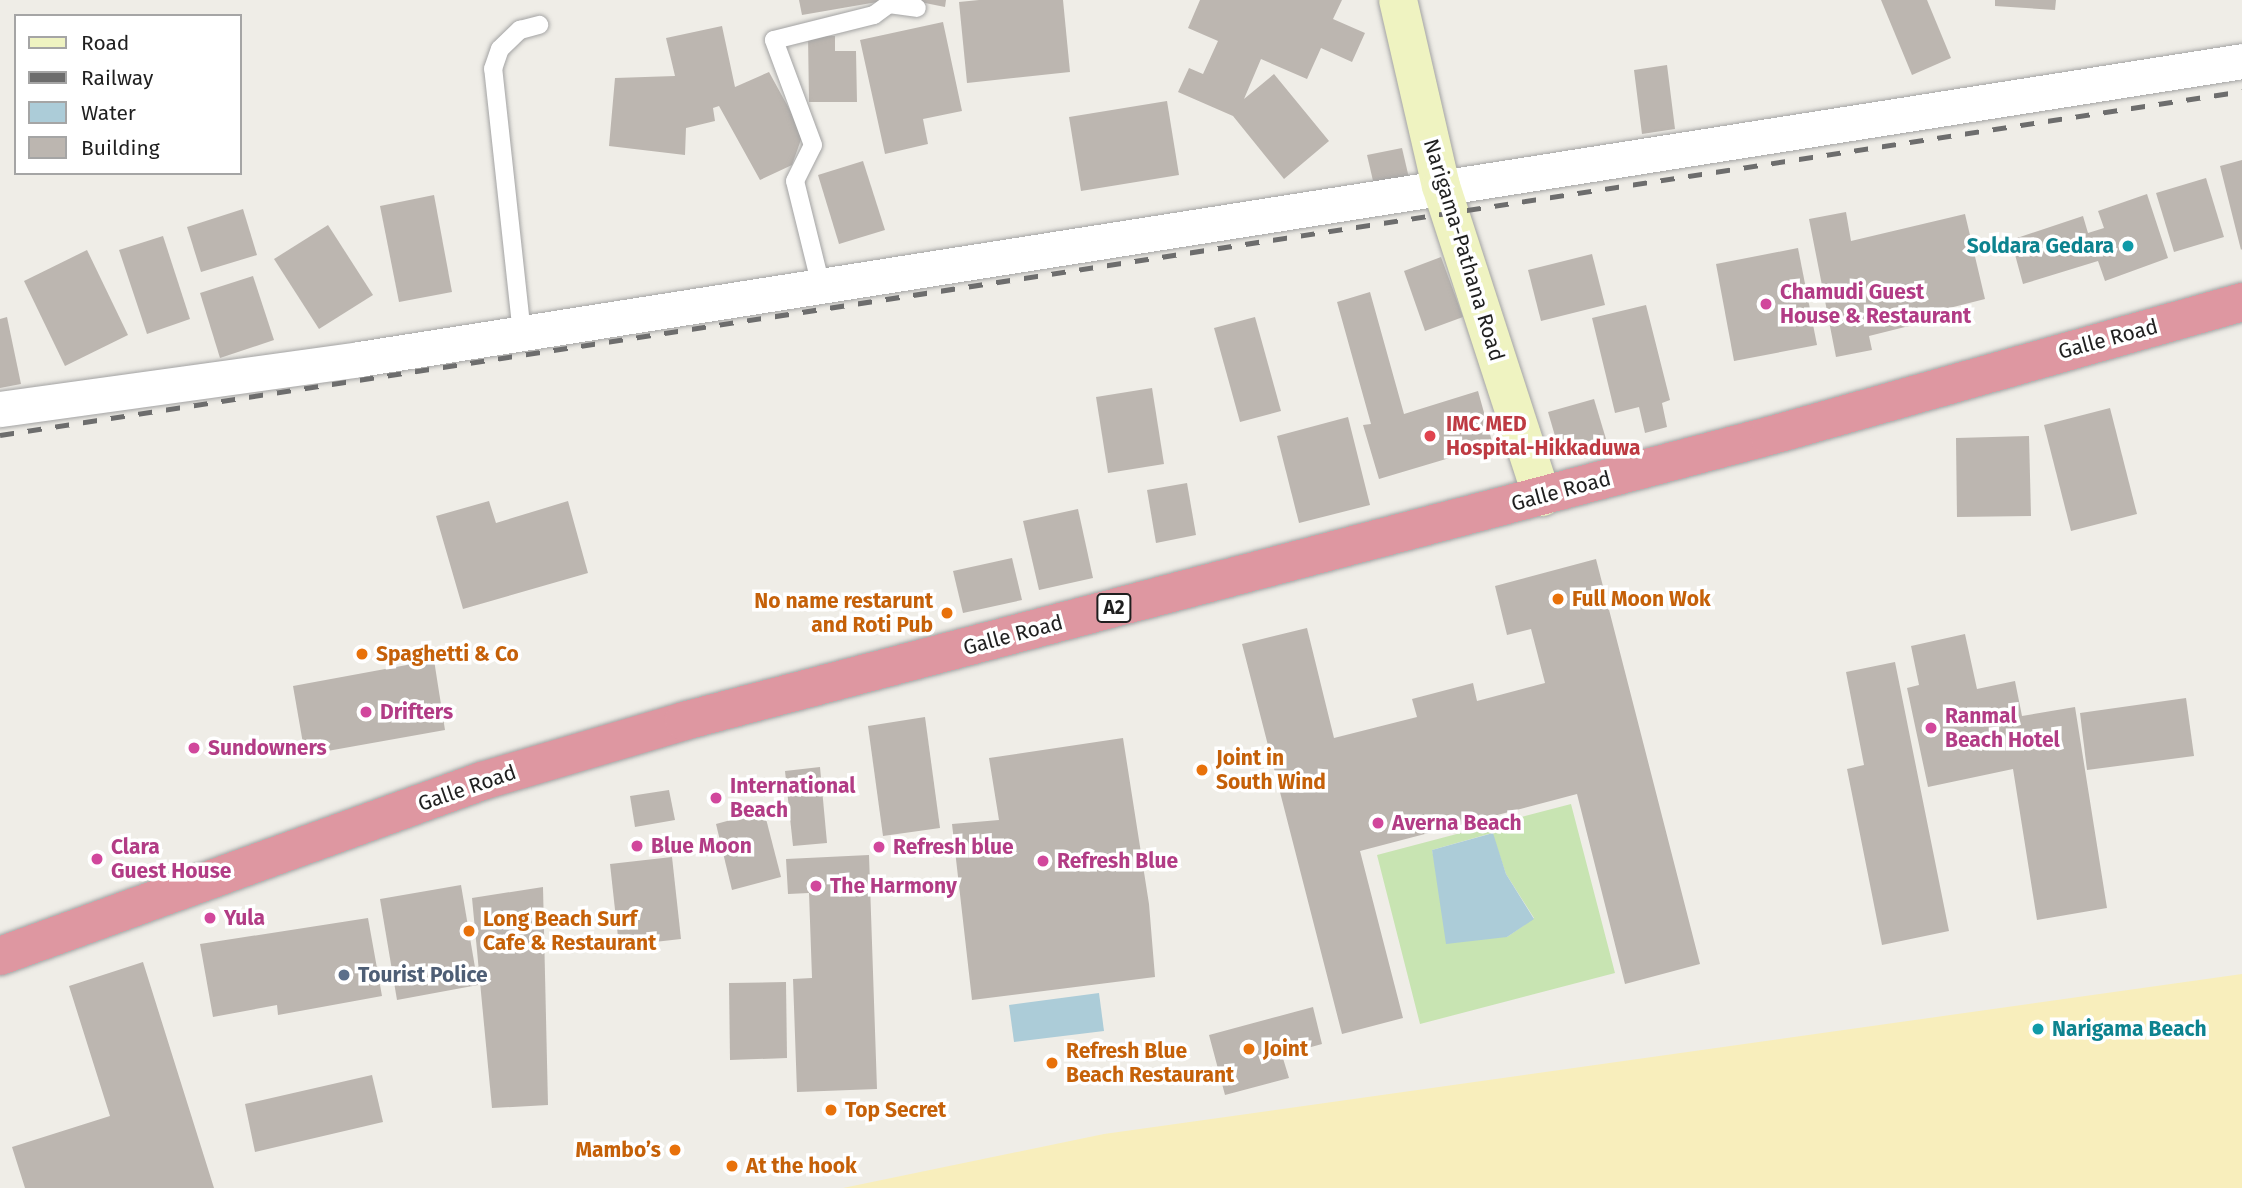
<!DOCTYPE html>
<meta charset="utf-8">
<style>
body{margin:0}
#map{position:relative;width:2242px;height:1188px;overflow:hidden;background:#efede7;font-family:"Fira Sans",sans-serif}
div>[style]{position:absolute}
.grass>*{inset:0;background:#c8e4b2}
.sand>*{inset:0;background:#f8eebc}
.water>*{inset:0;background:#acccd8}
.building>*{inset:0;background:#bcb6b0}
.roads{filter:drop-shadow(0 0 2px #a3a3a3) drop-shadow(0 0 2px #a3a3a3)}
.lane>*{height:18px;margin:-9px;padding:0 9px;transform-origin:9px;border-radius:9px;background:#fff}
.street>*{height:35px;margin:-17.5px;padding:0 17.5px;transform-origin:17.5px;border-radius:17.5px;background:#fff}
.secondary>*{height:38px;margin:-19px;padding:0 19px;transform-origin:19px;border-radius:19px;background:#eff3c1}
.highway>*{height:38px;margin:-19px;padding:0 19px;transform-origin:19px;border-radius:19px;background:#de97a1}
.rail>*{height:5px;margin-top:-2.5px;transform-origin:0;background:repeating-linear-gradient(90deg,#6d6d6d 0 14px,transparent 0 28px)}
.dots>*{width:19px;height:19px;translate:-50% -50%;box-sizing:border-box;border:4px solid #fff;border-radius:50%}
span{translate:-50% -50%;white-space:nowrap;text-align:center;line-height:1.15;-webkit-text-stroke:7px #fff;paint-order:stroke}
.shield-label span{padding:2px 5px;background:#fff;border:2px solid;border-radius:5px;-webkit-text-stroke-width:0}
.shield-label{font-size:19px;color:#1f1f1f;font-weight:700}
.culture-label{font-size:21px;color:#0d838f;font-weight:700}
.right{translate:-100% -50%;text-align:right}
.left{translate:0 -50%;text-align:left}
.street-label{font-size:21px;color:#1f1f1f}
.hotel-label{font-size:21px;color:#b23c85;font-weight:700}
.health-label{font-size:21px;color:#be3a42;font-weight:700}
.food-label{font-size:21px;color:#c56008;font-weight:700}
.service-label{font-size:21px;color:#4e5e75;font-weight:700}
.legend{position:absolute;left:14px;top:14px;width:228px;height:161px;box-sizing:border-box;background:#fff;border:2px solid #a5a5a5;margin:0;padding:9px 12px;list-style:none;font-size:21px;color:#1f1f1f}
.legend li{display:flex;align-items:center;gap:14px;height:35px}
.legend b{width:35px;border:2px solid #a5a5a5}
</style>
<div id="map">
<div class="grass">
<i style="clip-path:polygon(evenodd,1571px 804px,1615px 973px,1420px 1024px,1377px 855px,1571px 804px,1492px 833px,1506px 874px,1534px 918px,1507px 937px,1441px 891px,1432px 850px,1492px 833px)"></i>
</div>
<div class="sand">
<i style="clip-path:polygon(2242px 974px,2242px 1188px,843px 1188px,1104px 1134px)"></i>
</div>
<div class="water">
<i style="clip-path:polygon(1493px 833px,1506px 874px,1534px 919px,1507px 937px,1446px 944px,1432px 850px)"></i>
<i style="clip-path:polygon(1099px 993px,1104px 1031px,1014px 1042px,1009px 1005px)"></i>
</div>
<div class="building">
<i style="clip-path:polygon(799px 0,883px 0,883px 1px,802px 15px)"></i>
<i style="clip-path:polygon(910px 0,946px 0,945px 7px)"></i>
<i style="clip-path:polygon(979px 0,1063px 0,1070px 72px,967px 83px,959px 2px)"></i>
<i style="clip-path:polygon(1200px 0,1342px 0,1333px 19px,1365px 33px,1352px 62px,1321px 48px,1307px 79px,1261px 59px,1244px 99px,1274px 74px,1329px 141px,1284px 179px,1233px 116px,1178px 92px,1189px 68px,1203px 74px,1218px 41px,1188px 28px)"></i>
<i style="clip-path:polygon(1881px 0,1927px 0,1951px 58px,1912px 75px)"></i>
<i style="clip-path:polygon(1995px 0,2056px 0,2055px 10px,1995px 6px)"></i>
<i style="clip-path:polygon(943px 22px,962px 111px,923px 119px,928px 144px,885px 154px,860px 40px)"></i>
<i style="clip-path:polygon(722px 26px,735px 87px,769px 72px,803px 134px,792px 165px,760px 180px,719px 106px,713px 108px,715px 121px,686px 128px,685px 155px,609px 146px,615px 78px,675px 76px,666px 38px)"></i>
<i style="clip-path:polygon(808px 36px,835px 36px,835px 51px,856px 51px,857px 102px,809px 102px)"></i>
<i style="clip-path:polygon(1667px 65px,1675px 129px,1642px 134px,1634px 70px)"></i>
<i style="clip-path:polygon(1167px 101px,1179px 175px,1081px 191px,1069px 117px)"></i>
<i style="clip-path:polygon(1402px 148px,1409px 178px,1374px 185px,1367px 155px)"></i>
<i style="clip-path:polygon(2242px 160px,2242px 249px,2241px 250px,2220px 166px)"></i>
<i style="clip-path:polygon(863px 161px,885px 230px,839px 244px,818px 175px)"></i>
<i style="clip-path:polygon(2206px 178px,2224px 237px,2174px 252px,2156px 193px)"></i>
<i style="clip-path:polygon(2147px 194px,2168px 258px,2105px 281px,2098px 261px,2023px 284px,2011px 240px,2083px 216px,2088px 233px,2104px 228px,2098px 211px)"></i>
<i style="clip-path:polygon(434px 195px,452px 292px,399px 302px,380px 206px)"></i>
<i style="clip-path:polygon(243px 209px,257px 255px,201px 272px,187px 227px)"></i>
<i style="clip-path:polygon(1846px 212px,1851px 241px,1965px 214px,1985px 299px,1906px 319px,1909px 326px,1869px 336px,1872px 350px,1836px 357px,1809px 219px)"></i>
<i style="clip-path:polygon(328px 225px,373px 295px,319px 329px,274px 259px)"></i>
<i style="clip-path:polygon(163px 236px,190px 319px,147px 334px,119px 250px)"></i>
<i style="clip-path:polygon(1798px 248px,1817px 345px,1734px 361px,1716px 264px)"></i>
<i style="clip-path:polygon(87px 250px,128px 335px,65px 366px,24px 281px)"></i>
<i style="clip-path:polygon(1592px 254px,1605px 305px,1541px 321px,1528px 270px)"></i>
<i style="clip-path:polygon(1441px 257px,1463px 317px,1425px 331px,1404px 271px)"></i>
<i style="clip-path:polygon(253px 276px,274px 340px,220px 358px,200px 293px)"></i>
<i style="clip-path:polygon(1370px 292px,1404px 414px,1478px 391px,1493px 445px,1379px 479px,1363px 425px,1371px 424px,1337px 302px)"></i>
<i style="clip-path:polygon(1646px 305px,1670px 400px,1662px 403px,1667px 427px,1645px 433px,1639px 407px,1615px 413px,1592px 318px)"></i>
<i style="clip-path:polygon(7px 317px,21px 384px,0 388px,0 319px)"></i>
<i style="clip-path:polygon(1255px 317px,1281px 411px,1240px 422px,1214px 328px)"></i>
<i style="clip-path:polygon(1152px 388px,1164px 464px,1108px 473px,1096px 397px)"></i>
<i style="clip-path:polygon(1594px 399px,1606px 439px,1560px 453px,1548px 412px)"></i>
<i style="clip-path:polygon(2110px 408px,2137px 514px,2071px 531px,2044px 425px)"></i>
<i style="clip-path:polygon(1348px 417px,1370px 505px,1299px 523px,1277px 436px)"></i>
<i style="clip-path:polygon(2029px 436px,2031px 516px,1957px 517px,1956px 438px)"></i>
<i style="clip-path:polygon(1187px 483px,1196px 535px,1156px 543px,1147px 490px)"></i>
<i style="clip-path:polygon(489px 501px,496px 523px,568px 501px,588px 573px,463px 609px,436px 516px)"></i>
<i style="clip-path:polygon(1078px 509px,1093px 578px,1039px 590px,1023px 521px)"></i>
<i style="clip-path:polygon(1012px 558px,1022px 600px,963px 613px,953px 571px)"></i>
<i style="clip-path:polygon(1596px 559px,1700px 964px,1625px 984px,1577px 794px,1360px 851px,1403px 1018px,1342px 1034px,1242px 644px,1307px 628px,1334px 738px,1417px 717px,1412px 699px,1473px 683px,1477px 701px,1545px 683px,1531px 629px,1507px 635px,1495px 586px)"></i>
<i style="clip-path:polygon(1965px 634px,1977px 689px,2015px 681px,2022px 716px,2075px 707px,2107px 908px,2037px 920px,2013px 769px,1928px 787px,1907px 688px,1919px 685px,1911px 646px)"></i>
<i style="clip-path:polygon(434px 660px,445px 730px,305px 755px,293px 686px)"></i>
<i style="clip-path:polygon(1895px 662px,1949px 931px,1882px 945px,1847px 769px,1864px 765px,1846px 672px)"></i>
<i style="clip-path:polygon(2186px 698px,2194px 756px,2087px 770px,2080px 713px)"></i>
<i style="clip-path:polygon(925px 717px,940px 828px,883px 836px,868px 726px)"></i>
<i style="clip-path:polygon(1123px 738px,1149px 904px,1155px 977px,972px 1000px,952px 824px,999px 820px,989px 758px)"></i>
<i style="clip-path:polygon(820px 767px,827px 843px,793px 846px,785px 771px)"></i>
<i style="clip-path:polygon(669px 790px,675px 820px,635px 827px,630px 796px)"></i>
<i style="clip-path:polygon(764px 811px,781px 877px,732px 890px,716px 824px)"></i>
<i style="clip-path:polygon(869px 855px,877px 1089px,797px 1092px,793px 979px,812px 978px,809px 893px,788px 894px,786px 859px)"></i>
<i style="clip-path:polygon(672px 857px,681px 939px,619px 946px,610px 864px)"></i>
<i style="clip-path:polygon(461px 885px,478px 985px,397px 1000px,380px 899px)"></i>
<i style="clip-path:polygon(543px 887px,548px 1105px,492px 1108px,472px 898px)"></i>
<i style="clip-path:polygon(368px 918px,382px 996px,278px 1015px,277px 1005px,213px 1017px,200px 944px)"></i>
<i style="clip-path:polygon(143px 962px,214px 1188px,25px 1188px,12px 1147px,110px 1116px,69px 986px)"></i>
<i style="clip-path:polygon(786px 982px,787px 1058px,730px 1060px,729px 983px)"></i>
<i style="clip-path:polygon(1313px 1007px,1322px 1044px,1282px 1055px,1289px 1078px,1225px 1095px,1209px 1035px)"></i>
<i style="clip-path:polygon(372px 1075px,383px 1122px,255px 1152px,245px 1104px)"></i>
</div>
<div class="roads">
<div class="lane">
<i style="left:821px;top:286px;width:108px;rotate:-103.9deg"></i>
<i style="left:795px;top:181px;width:40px;rotate:-63.4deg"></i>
<i style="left:813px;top:145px;width:112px;rotate:-110.4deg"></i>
<i style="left:774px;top:40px;width:103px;rotate:-14deg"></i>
<i style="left:874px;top:15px;width:19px;rotate:-36deg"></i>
<i style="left:889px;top:4px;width:28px;rotate:8deg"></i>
<i style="left:522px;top:334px;width:267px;rotate:-96.2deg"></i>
<i style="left:493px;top:69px;width:21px;rotate:-71deg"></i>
<i style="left:500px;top:49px;width:28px;rotate:-44deg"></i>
<i style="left:520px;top:30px;width:20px;rotate:-15deg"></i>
</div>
<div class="street">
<i style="left:0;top:409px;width:362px;rotate:-7.9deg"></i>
<i style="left:359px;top:359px;width:1906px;rotate:-8.99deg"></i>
</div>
<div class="secondary">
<i style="left:1398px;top:0;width:191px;rotate:77deg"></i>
<i style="left:1441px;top:186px;width:327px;rotate:72deg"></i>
</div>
<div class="highway">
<i style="left:0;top:956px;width:513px;rotate:-19.95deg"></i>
<i style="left:482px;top:781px;width:211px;rotate:-16.5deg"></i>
<i style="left:684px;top:721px;width:1122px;rotate:-14.72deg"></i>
<i style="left:1769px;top:436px;width:492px;rotate:-15.8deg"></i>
</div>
</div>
<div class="rail">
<i style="left:0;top:435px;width:2268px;rotate:-8.72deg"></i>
</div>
<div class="dots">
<i style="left:2128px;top:246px;background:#0f9aa8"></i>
<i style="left:1766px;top:304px;background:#d1479c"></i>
<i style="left:1430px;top:436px;background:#e0444e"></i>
<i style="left:1558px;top:599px;background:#e8710a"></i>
<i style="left:947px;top:613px;background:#e8710a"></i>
<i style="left:362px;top:654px;background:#e8710a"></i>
<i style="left:366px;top:712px;background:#d1479c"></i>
<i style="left:1931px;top:728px;background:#d1479c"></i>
<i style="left:194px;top:748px;background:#d1479c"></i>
<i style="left:1202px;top:770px;background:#e8710a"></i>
<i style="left:716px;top:798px;background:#d1479c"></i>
<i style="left:1378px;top:823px;background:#d1479c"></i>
<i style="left:637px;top:846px;background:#d1479c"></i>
<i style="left:879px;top:847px;background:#d1479c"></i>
<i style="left:97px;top:859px;background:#d1479c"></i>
<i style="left:1043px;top:861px;background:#d1479c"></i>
<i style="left:816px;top:886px;background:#d1479c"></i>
<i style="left:210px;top:918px;background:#d1479c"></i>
<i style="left:469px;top:931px;background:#e8710a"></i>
<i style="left:344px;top:975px;background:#5c6f8a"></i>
<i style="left:2038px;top:1029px;background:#0f9aa8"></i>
<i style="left:1249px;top:1049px;background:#e8710a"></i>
<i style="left:1052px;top:1063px;background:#e8710a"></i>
<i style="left:831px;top:1110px;background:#e8710a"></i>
<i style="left:675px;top:1150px;background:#e8710a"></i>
<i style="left:732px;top:1166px;background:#e8710a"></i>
</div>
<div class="shield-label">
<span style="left:1114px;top:608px">A2</span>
</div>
<div class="culture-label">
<span class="right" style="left:2114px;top:246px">Soldara Gedara</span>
<span class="left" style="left:2052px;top:1029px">Narigama Beach</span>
</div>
<div class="street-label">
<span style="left:1464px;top:250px;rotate:73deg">Narigama-Pathana Road</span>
<span style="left:2108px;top:339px;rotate:-15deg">Galle Road</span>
<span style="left:1561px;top:491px;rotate:-15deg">Galle Road</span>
<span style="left:1013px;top:635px;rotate:-15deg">Galle Road</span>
<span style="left:467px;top:788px;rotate:-19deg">Galle Road</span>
</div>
<div class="hotel-label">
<span class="left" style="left:1780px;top:304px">Chamudi Guest<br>House &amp; Restaurant</span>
<span class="left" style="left:380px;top:712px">Drifters</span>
<span class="left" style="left:1945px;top:728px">Ranmal<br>Beach Hotel</span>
<span class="left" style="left:208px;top:748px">Sundowners</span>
<span class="left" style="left:730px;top:798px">International<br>Beach</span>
<span class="left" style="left:1392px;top:823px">Averna Beach</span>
<span class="left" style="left:651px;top:846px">Blue Moon</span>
<span class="left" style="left:111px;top:859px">Clara<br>Guest House</span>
<span class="left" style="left:893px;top:847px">Refresh blue</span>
<span class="left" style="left:1057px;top:861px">Refresh Blue</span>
<span class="left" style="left:830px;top:886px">The Harmony</span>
<span class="left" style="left:224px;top:918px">Yula</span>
</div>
<div class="health-label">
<span class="left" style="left:1446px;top:436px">IMC MED<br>Hospital-Hikkaduwa</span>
</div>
<div class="food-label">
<span class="left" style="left:1572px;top:599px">Full Moon Wok</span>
<span class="right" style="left:933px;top:613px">No name restarunt<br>and Roti Pub</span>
<span class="left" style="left:376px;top:654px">Spaghetti &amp; Co</span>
<span class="left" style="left:1216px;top:770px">Joint in<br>South Wind</span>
<span class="left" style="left:483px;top:931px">Long Beach Surf<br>Cafe &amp; Restaurant</span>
<span class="left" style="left:1263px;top:1049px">Joint</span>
<span class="left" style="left:1066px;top:1063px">Refresh Blue<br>Beach Restaurant</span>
<span class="left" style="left:845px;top:1110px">Top Secret</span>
<span class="right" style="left:661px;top:1150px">Mambo’s</span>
<span class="left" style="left:746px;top:1166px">At the hook</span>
</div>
<div class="service-label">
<span class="left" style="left:358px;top:975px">Tourist Police</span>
</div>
<ul class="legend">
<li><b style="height:9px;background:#eff3c1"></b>Road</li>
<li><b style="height:9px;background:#6d6d6d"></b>Railway</li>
<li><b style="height:19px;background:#acccd8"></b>Water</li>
<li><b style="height:19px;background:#bcb6b0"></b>Building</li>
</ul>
</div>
